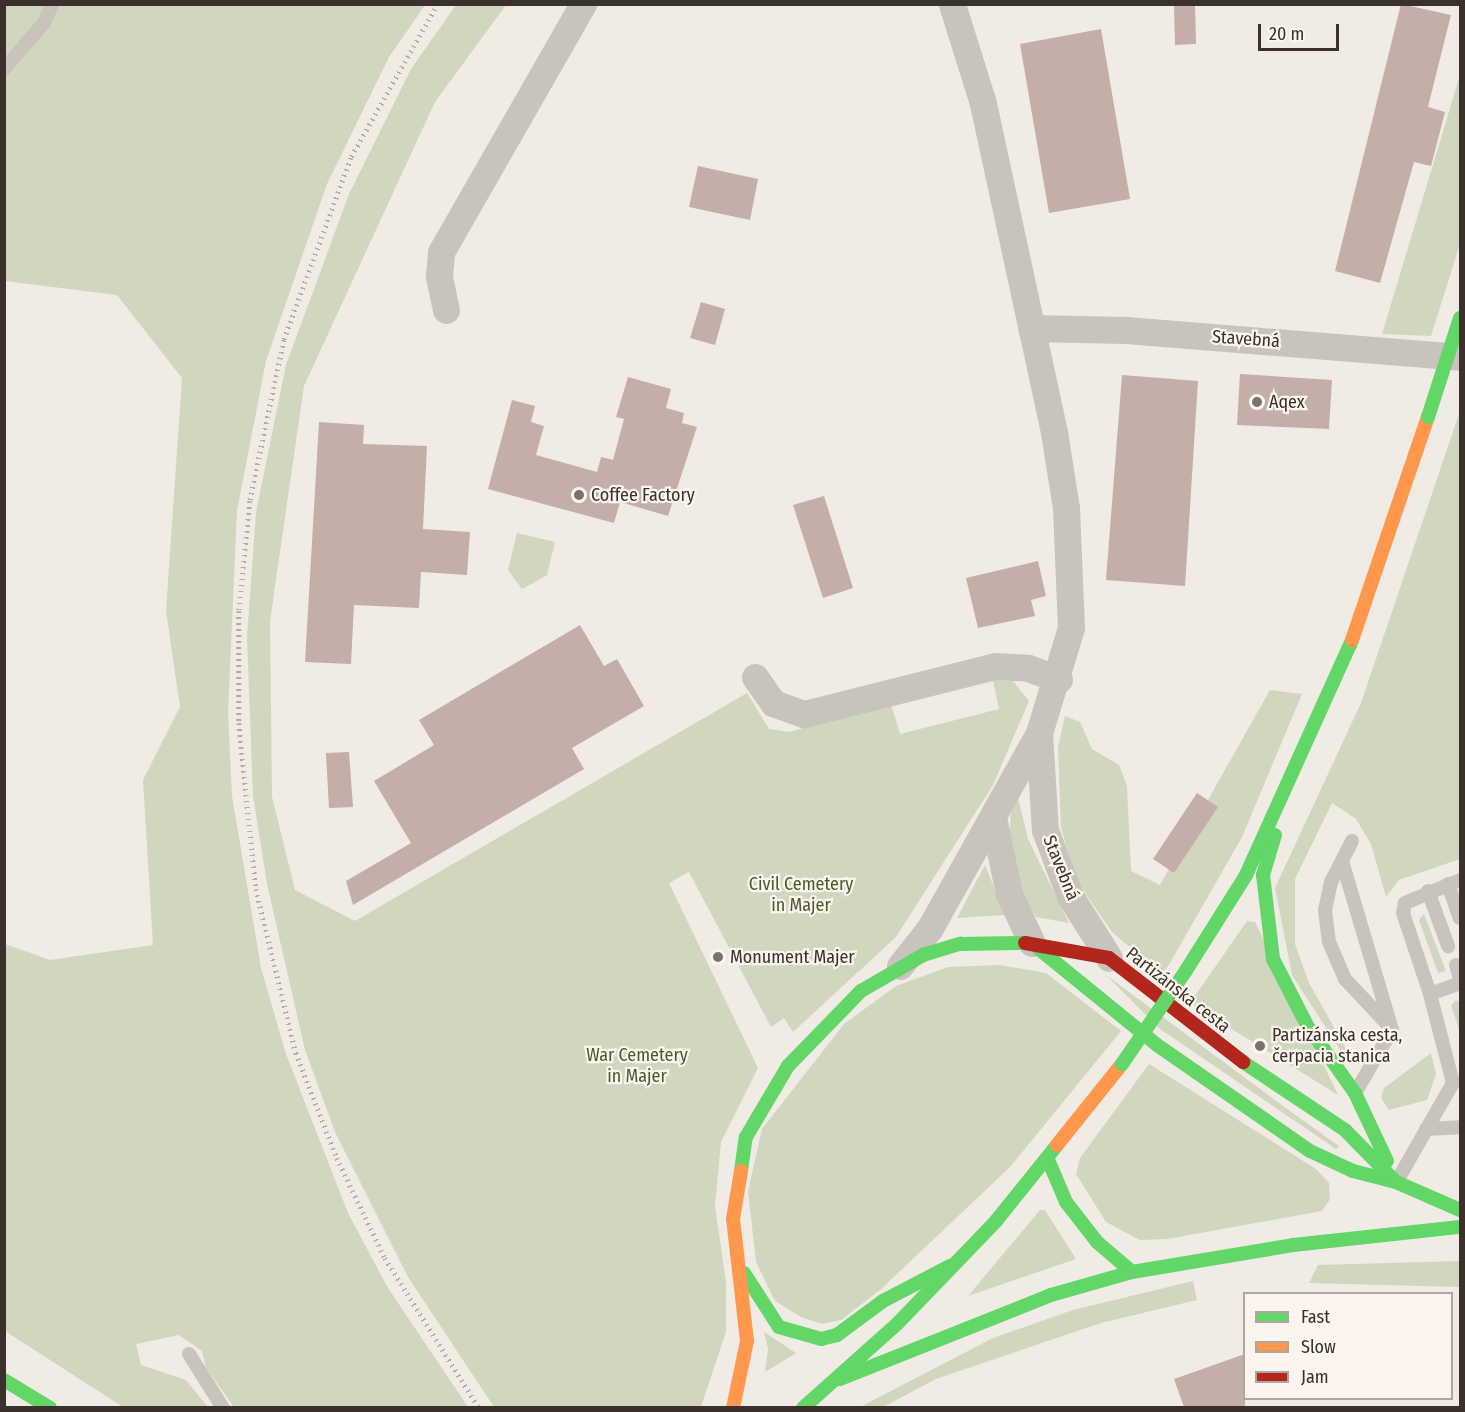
<!DOCTYPE html>
<meta charset="utf-8">
<style>
body{margin:0}
#map{position:relative;width:1465px;height:1412px;overflow:hidden;background:#f0ebe5;font-family:"Fira Sans Condensed",sans-serif}
div>[style]{position:absolute}
.green>*{inset:0;background:#d1d6bf}
.building>*{inset:0;background:#c3afa7}
.lane>*{height:14px;margin:-7px;padding:0 7px;transform-origin:7px;border-radius:7px;background:#c9c3be}
.street>*{height:27px;margin:-13.5px;padding:0 13.5px;transform-origin:13.5px;border-radius:13.5px;background:#c9c3be}
.fast>*{height:14px;margin:-7px;padding:0 7px;transform-origin:7px;border-radius:7px;background:#63d668}
.slow>*{height:14px;margin:-7px;padding:0 7px;transform-origin:7px;border-radius:7px;background:#ff974d}
.jam>*{height:14px;margin:-7px;padding:0 7px;transform-origin:7px;border-radius:7px;background:#b3261e}
.rail>*{height:4.5px;margin-top:-2.25px;transform-origin:0;background:repeating-linear-gradient(90deg,#b1aca8 0 1.5px,transparent 0 6px)}
.fast-bridge>*{height:14px;margin:-7px;padding:0 7px;transform-origin:7px;border-radius:7px;background:#63d668}
.dots>*{width:16px;height:16px;translate:-50% -50%;box-sizing:border-box;border:3px solid #fbf5ee;border-radius:50%}
span{translate:-50% -50%;white-space:nowrap;text-align:center;line-height:1.15;-webkit-text-stroke:4.5px #fbf5ee;paint-order:stroke}
.street-label{font-size:18px;color:#3b302b}
.poi-label{font-size:18px;color:#3b302b}
.left{translate:0 -50%;text-align:left}
.park-label{font-size:18px;color:#4a5a2e}
.frame{position:absolute;inset:0;border:6px solid #3b302b;pointer-events:none}
.legend{position:absolute;left:1243px;top:1292px;width:210px;height:108px;box-sizing:border-box;background:#fbf5ee;border:2px solid #aea6a0;margin:0;padding:8px 10px;list-style:none;font-size:18px;color:#3b302b}
.legend li{display:flex;align-items:center;gap:12px;height:30px}
.legend b{width:30px;border:2px solid #aea6a0}
.scale{position:absolute;left:1258px;top:24px;width:81px;height:27px;box-sizing:border-box;border:3px solid #3b302b;border-top:0;padding-left:8px;font-size:18px;line-height:21px;white-space:nowrap;color:#3b302b;-webkit-text-stroke:4px #fbf5ee;paint-order:stroke}
</style>
<div id="map">
<div class="green">
<i style="clip-path:polygon(4px 5px,425px 5px,389px 57px,327px 184px,266px 361px,237px 511px,228px 713px,232px 796px,261px 968px,286px 1054px,348px 1213px,388px 1288px,468px 1407px,234px 1407px,206px 1368px,202px 1351px,179px 1335px,136px 1344px,141px 1365px,186px 1380px,208px 1407px,123px 1407px,5px 1331px,5px 944px,50px 960px,153px 945px,143px 780px,180px 707px,166px 611px,182px 378px,117px 295px,5px 281px)"></i>
<i style="clip-path:polygon(456px 5px,506px 5px,435px 102px,304px 386px,270px 621px,272px 797px,295px 890px,355px 921px,747px 693px,769px 729px,790px 732px,890px 701px,900px 734px,999px 709px,993px 680px,1013px 681px,1029px 701px,993px 785px,896px 937px,793px 1032px,784px 1018px,771px 1027px,689px 872px,669px 883px,758px 1068px,721px 1142px,715px 1206px,726px 1282px,726px 1332px,701px 1407px,494px 1407px,408px 1277px,335px 1132px,305px 1050px,267px 884px,253px 796px,247px 637px,256px 512px,286px 365px,349px 194px,411px 69px)"></i>
<i style="clip-path:polygon(1460px 75px,1460px 244px,1431px 336px,1382px 334px)"></i>
<i style="clip-path:polygon(1460px 411px,1460px 859px,1399px 880px,1386px 897px,1371px 844px,1356px 819px,1332px 803px,1295px 879px,1295px 944px,1309px 983px,1349px 1054px,1348px 1062px,1292px 975px,1275px 888px,1361px 703px)"></i>
<i style="clip-path:polygon(517px 533px,555px 542px,547px 575px,522px 589px,508px 570px)"></i>
<i style="clip-path:polygon(1270px 690px,1302px 694px,1242px 837px,1163px 975px,1112px 932px,1076px 880px,1061px 827px,1058px 747px,1065px 716px,1080px 722px,1092px 749px,1119px 765px,1127px 786px,1131px 871px,1160px 885px)"></i>
<i style="clip-path:polygon(1018px 798px,1028px 839px,1069px 923px,1036px 917px,1017px 885px,1009px 844px,1011px 807px)"></i>
<i style="clip-path:polygon(985px 865px,1005px 915px,957px 918px)"></i>
<i style="clip-path:polygon(1424px 914px,1446px 971px,1438px 973px,1419px 920px)"></i>
<i style="clip-path:polygon(1247px 921px,1255px 922px,1338px 1095px,1190px 1003px)"></i>
<i style="clip-path:polygon(1000px 965px,1046px 973px,1121px 1031px,1010px 1167px,880px 1290px,841px 1320px,822px 1324px,801px 1317px,775px 1301px,756px 1262px,748px 1191px,762px 1129px,844px 1024px,896px 986px,948px 967px)"></i>
<i style="clip-path:polygon(1106px 975px,1283px 1106px,1339px 1146px,1336px 1149px,1160px 1029px)"></i>
<i style="clip-path:polygon(1456px 1000px,1460px 1002px,1460px 1033px,1451px 1005px)"></i>
<i style="clip-path:polygon(1431px 1053px,1436px 1074px,1427px 1100px,1389px 1110px,1381px 1098px,1384px 1088px)"></i>
<i style="clip-path:polygon(1149px 1064px,1316px 1169px,1329px 1183px,1330px 1199px,1322px 1211px,1167px 1239px,1140px 1240px,1106px 1222px,1076px 1174px,1080px 1158px)"></i>
<i style="clip-path:polygon(1040px 1210px,1045px 1210px,1076px 1259px,968px 1296px)"></i>
<i style="clip-path:polygon(1460px 1261px,1460px 1287px,1309px 1283px,1318px 1265px)"></i>
<i style="clip-path:polygon(1193px 1281px,1197px 1300px,1101px 1323px,936px 1379px,883px 1407px,860px 1407px,993px 1338px,1073px 1310px)"></i>
<i style="clip-path:polygon(764px 1332px,796px 1353px,765px 1372px,768px 1349px)"></i>
</div>
<div class="building">
<i style="clip-path:polygon(1174px 4px,1195px 4px,1196px 44px,1175px 45px)"></i>
<i style="clip-path:polygon(1401px 4px,1451px 15px,1428px 107px,1445px 112px,1431px 166px,1414px 162px,1380px 283px,1335px 271px)"></i>
<i style="clip-path:polygon(1101px 29px,1130px 199px,1049px 213px,1020px 44px)"></i>
<i style="clip-path:polygon(698px 166px,758px 179px,750px 220px,689px 207px)"></i>
<i style="clip-path:polygon(701px 302px,725px 309px,715px 345px,690px 338px)"></i>
<i style="clip-path:polygon(1240px 374px,1332px 380px,1329px 429px,1237px 425px)"></i>
<i style="clip-path:polygon(1122px 375px,1198px 381px,1185px 586px,1106px 580px)"></i>
<i style="clip-path:polygon(628px 377px,671px 389px,666px 408px,684px 413px,682px 423px,697px 427px,668px 516px,620px 502px,614px 523px,488px 489px,512px 400px,535px 406px,531px 422px,544px 426px,536px 455px,597px 472px,601px 457px,613px 460px,624px 419px,616px 417px)"></i>
<i style="clip-path:polygon(319px 422px,364px 425px,363px 444px,427px 446px,423px 529px,470px 532px,467px 575px,421px 572px,419px 608px,354px 605px,351px 664px,305px 662px)"></i>
<i style="clip-path:polygon(824px 496px,853px 588px,823px 598px,793px 505px)"></i>
<i style="clip-path:polygon(1038px 561px,1046px 596px,1031px 600px,1035px 616px,978px 628px,966px 578px)"></i>
<i style="clip-path:polygon(580px 625px,604px 666px,617px 659px,644px 706px,572px 748px,584px 769px,353px 905px,346px 881px,411px 843px,374px 781px,434px 745px,419px 720px)"></i>
<i style="clip-path:polygon(349px 752px,353px 807px,329px 808px,326px 753px)"></i>
<i style="clip-path:polygon(1197px 793px,1218px 807px,1174px 873px,1153px 859px)"></i>
<i style="clip-path:polygon(1245px 1354px,1245px 1407px,1184px 1407px,1174px 1379px)"></i>
</div>
<div class="lane">
<i style="left:4px;top:69px;width:61px;rotate:-49deg"></i>
<i style="left:44px;top:23px;width:21px;rotate:-67deg"></i>
<i style="left:1352px;top:841px;width:46px;rotate:117.1deg"></i>
<i style="left:1331px;top:882px;width:29px;rotate:102deg"></i>
<i style="left:1325px;top:910px;width:32px;rotate:83deg"></i>
<i style="left:1329px;top:942px;width:40px;rotate:66.6deg"></i>
<i style="left:1345px;top:979px;width:66px;rotate:46.8deg"></i>
<i style="left:1342px;top:861px;width:176px;rotate:73.5deg"></i>
<i style="left:1392px;top:1030px;width:73px;rotate:120.4deg"></i>
<i style="left:1448px;top:884px;width:36px;rotate:71deg"></i>
<i style="left:1428px;top:891px;width:59px;rotate:70deg"></i>
<i style="left:1456px;top:965px;width:14px;rotate:73deg"></i>
<i style="left:1430px;top:994px;width:85px;rotate:-108.4deg"></i>
<i style="left:1403px;top:913px;width:10px;rotate:-79deg"></i>
<i style="left:1405px;top:903px;width:60px;rotate:-22.7deg"></i>
<i style="left:1426px;top:1129px;width:34px;rotate:-3deg"></i>
<i style="left:1397px;top:1181px;width:113px;rotate:-60.3deg"></i>
<i style="left:1453px;top:1083px;width:92px;rotate:-104.5deg"></i>
<i style="left:1430px;top:994px;width:32px;rotate:-20deg"></i>
<i style="left:189px;top:1354px;width:64px;rotate:57.8deg"></i>
</div>
<div class="street">
<i style="left:446px;top:310px;width:35px;rotate:-102deg"></i>
<i style="left:439px;top:276px;width:24px;rotate:-85deg"></i>
<i style="left:441px;top:252px;width:286px;rotate:-60.2deg"></i>
<i style="left:1031px;top:328px;width:95px;rotate:1.2deg"></i>
<i style="left:1126px;top:330px;width:335px;rotate:4.6deg"></i>
<i style="left:755px;top:677px;width:32px;rotate:55deg"></i>
<i style="left:773px;top:703px;width:33px;rotate:20deg"></i>
<i style="left:804px;top:714px;width:197px;rotate:-14.1deg"></i>
<i style="left:995px;top:666px;width:33px;rotate:3deg"></i>
<i style="left:1028px;top:668px;width:33px;rotate:20deg"></i>
<i style="left:1039px;top:733px;width:97px;rotate:86.5deg"></i>
<i style="left:1045px;top:830px;width:71px;rotate:69.3deg"></i>
<i style="left:1070px;top:896px;width:73px;rotate:57.8deg"></i>
<i style="left:993px;top:817px;width:79px;rotate:78.3deg"></i>
<i style="left:1009px;top:894px;width:54px;rotate:64.9deg"></i>
<i style="left:900px;top:966px;width:48px;rotate:-51.7deg"></i>
<i style="left:930px;top:928px;width:223px;rotate:-60.8deg"></i>
<i style="left:1039px;top:733px;width:110px;rotate:-73.1deg"></i>
<i style="left:1071px;top:628px;width:120px;rotate:-92.4deg"></i>
<i style="left:1066px;top:508px;width:77px;rotate:-99deg"></i>
<i style="left:1054px;top:432px;width:340px;rotate:-102.2deg"></i>
<i style="left:982px;top:100px;width:101px;rotate:-107.4deg"></i>
</div>
<div class="fast">
<i style="left:1275px;top:835px;width:42px;rotate:106.7deg"></i>
<i style="left:1263px;top:875px;width:85px;rotate:83.2deg"></i>
<i style="left:1273px;top:959px;width:76px;rotate:62.8deg"></i>
<i style="left:1308px;top:1027px;width:81px;rotate:54.5deg"></i>
<i style="left:1355px;top:1093px;width:75px;rotate:64.8deg"></i>
<i style="left:1039px;top:949px;width:152px;rotate:39.1deg"></i>
<i style="left:1157px;top:1045px;width:186px;rotate:34.7deg"></i>
<i style="left:1310px;top:1151px;width:47px;rotate:24.9deg"></i>
<i style="left:1353px;top:1171px;width:44px;rotate:14.3deg"></i>
<i style="left:1185px;top:972px;width:115px;rotate:-57.8deg"></i>
<i style="left:1246px;top:875px;width:258px;rotate:-65.7deg"></i>
<i style="left:1243px;top:1062px;width:123px;rotate:33.7deg"></i>
<i style="left:1345px;top:1130px;width:73px;rotate:45.6deg"></i>
<i style="left:1396px;top:1182px;width:70px;rotate:23.6deg"></i>
<i style="left:1049px;top:1162px;width:43px;rotate:67deg"></i>
<i style="left:1066px;top:1202px;width:51px;rotate:52.2deg"></i>
<i style="left:1097px;top:1242px;width:46px;rotate:40.6deg"></i>
<i style="left:741px;top:1171px;width:34px;rotate:-82deg"></i>
<i style="left:746px;top:1137px;width:82px;rotate:-59.4deg"></i>
<i style="left:788px;top:1066px;width:105px;rotate:-45.8deg"></i>
<i style="left:861px;top:991px;width:72px;rotate:-30.1deg"></i>
<i style="left:923px;top:955px;width:39px;rotate:-17deg"></i>
<i style="left:960px;top:944px;width:65px;rotate:-0.9deg"></i>
<i style="left:744px;top:1273px;width:64px;rotate:57.1deg"></i>
<i style="left:779px;top:1327px;width:44px;rotate:15.9deg"></i>
<i style="left:821px;top:1339px;width:16px;rotate:-14deg"></i>
<i style="left:837px;top:1335px;width:57px;rotate:-36.5deg"></i>
<i style="left:883px;top:1301px;width:76px;rotate:-27.6deg"></i>
<i style="left:840px;top:1379px;width:227px;rotate:-21.7deg"></i>
<i style="left:1051px;top:1295px;width:84px;rotate:-15.9deg"></i>
<i style="left:1132px;top:1272px;width:163px;rotate:-9.5deg"></i>
<i style="left:1293px;top:1245px;width:168px;rotate:-6.2deg"></i>
<i style="left:4px;top:1380px;width:54px;rotate:31.3deg"></i>
<i style="left:803px;top:1408px;width:127px;rotate:-41.8deg"></i>
<i style="left:898px;top:1323px;width:141px;rotate:-46.1deg"></i>
<i style="left:996px;top:1221px;width:97px;rotate:-51.2deg"></i>
</div>
<div class="slow">
<i style="left:1352px;top:640px;width:236px;rotate:-71.2deg"></i>
<i style="left:1057px;top:1145px;width:104px;rotate:-51.3deg"></i>
<i style="left:733px;top:1408px;width:68px;rotate:-78.2deg"></i>
<i style="left:747px;top:1341px;width:123px;rotate:-96.5deg"></i>
<i style="left:733px;top:1219px;width:49px;rotate:-80.5deg"></i>
</div>
<div class="jam">
<i style="left:1025px;top:943px;width:85px;rotate:10.1deg"></i>
<i style="left:1109px;top:958px;width:170px;rotate:37.8deg"></i>
</div>
<div class="rail">
<i style="left:438px;top:4px;width:177px;rotate:119.5deg"></i>
<i style="left:351px;top:158px;width:194px;rotate:110.2deg"></i>
<i style="left:284px;top:340px;width:165px;rotate:101.9deg"></i>
<i style="left:250px;top:501px;width:111px;rotate:95.7deg"></i>
<i style="left:239px;top:611px;width:112px;rotate:90deg"></i>
<i style="left:239px;top:723px;width:167px;rotate:84.2deg"></i>
<i style="left:256px;top:889px;width:169px;rotate:76.3deg"></i>
<i style="left:296px;top:1053px;width:113px;rotate:68.7deg"></i>
<i style="left:337px;top:1158px;width:111px;rotate:64.4deg"></i>
<i style="left:385px;top:1258px;width:177px;rotate:57.9deg"></i>
</div>
<div class="fast-bridge">
<i style="left:1428px;top:417px;width:104px;rotate:-72.1deg"></i>
<i style="left:1122px;top:1064px;width:112px;rotate:-55.6deg"></i>
</div>
<div class="dots">
<i style="left:1257px;top:402px;background:#7a716c"></i>
<i style="left:579px;top:495px;background:#7a716c"></i>
<i style="left:718px;top:957px;background:#7a716c"></i>
<i style="left:1260px;top:1046px;background:#7a716c"></i>
</div>
<div class="street-label">
<span style="left:1246px;top:339px;rotate:4deg">Stavebná</span>
<span style="left:1061px;top:868px;rotate:68deg">Stavebná</span>
<span style="left:1178px;top:990px;rotate:38deg">Partizánska cesta</span>
</div>
<div class="poi-label">
<span class="left" style="left:1269px;top:402px">Aqex</span>
<span class="left" style="left:591px;top:495px">Coffee Factory</span>
<span class="left" style="left:730px;top:957px">Monument Majer</span>
<span class="left" style="left:1272px;top:1046px">Partizánska cesta,<br>čerpacia stanica</span>
</div>
<div class="park-label">
<span style="left:801px;top:895px">Civil Cemetery<br>in Majer</span>
<span style="left:637px;top:1066px">War Cemetery<br>in Majer</span>
</div>
<div class="frame"></div>
<ul class="legend">
<li><b style="height:8px;background:#63d668"></b>Fast</li>
<li><b style="height:8px;background:#ff974d"></b>Slow</li>
<li><b style="height:8px;background:#b3261e"></b>Jam</li>
</ul>
<div class="scale">20 m</div>
</div>
